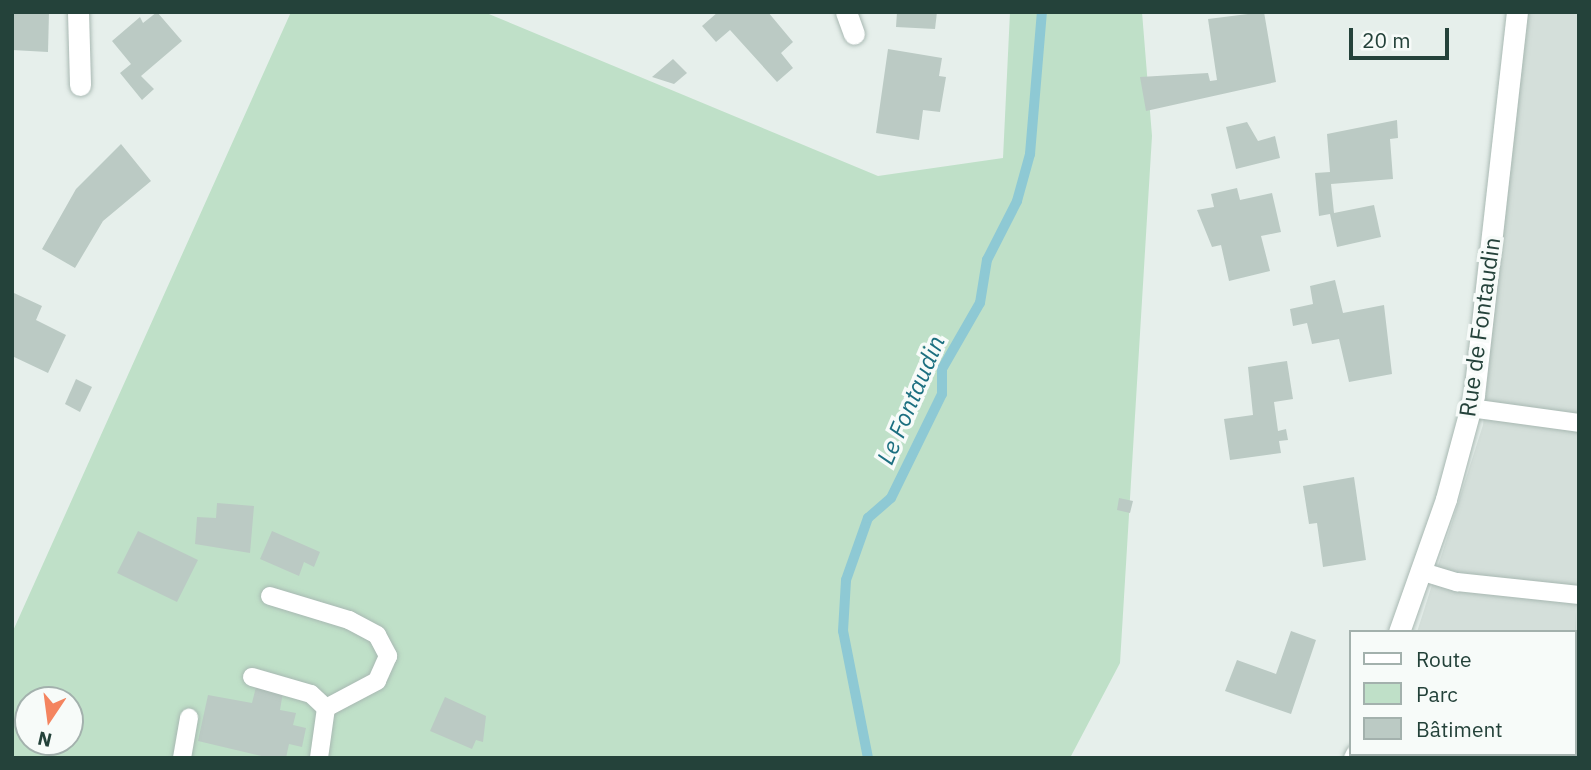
<!DOCTYPE html>
<meta charset="utf-8">
<style>
body{margin:0}
#map{position:relative;width:1591px;height:770px;overflow:hidden;background:#e6efeb;font-family:"IBM Plex Sans",sans-serif}
div>[style]{position:absolute}
.built>*{inset:0;background:#d4dfda}
.green>*{inset:0;background:#bfe0c8}
.stream>*{height:10px;margin:-5px;padding:0 5px;transform-origin:5px;border-radius:5px;background:#8ec9d4}
.building>*{inset:0;background:#bbcac4}
.roads{filter:drop-shadow(0 0 2px #a8b8b2) drop-shadow(0 0 2px #a8b8b2)}
.lane>*{height:18px;margin:-9px;padding:0 9px;transform-origin:9px;border-radius:9px;background:#fff}
.street>*{height:21px;margin:-10.5px;padding:0 10.5px;transform-origin:10.5px;border-radius:10.5px;background:#fff}
span{translate:-50% -50%;white-space:nowrap;text-align:center;line-height:1.15;-webkit-text-stroke:7px #f7fbf9;paint-order:stroke}
.street-label{font-size:23px;color:#24423a}
.water-label{font-size:24px;color:#1c6f80;font-style:italic}
.frame{position:absolute;inset:0;border:14px solid #24423a;pointer-events:none}
.legend{position:absolute;left:1349px;top:630px;width:228px;height:126px;box-sizing:border-box;background:#f7fbf9;border:2px solid #a3b1ad;margin:0;padding:9px 12px;list-style:none;font-size:21px;color:#24423a}
.legend li{display:flex;align-items:center;gap:14px;height:35px}
.legend b{width:35px;border:2px solid #a3b1ad}
.north{position:absolute;left:14px;top:686px;width:70px;height:70px;box-sizing:border-box;background:#f7fbf9;border:2px solid #a3b1ad;border-radius:50%;rotate:193deg;font-size:19px;font-weight:700;line-height:28px;text-align:center;color:#24423a}
.north::after{content:'';display:block;margin:auto;width:24px;height:32px;background:#f4845f;clip-path:polygon(50% 0,100% 100%,50% 72%,0 100%)}
.scale{position:absolute;left:1349px;top:28px;width:100px;height:32px;box-sizing:border-box;border:4px solid #24423a;border-top:0;padding-left:9px;font-size:21px;line-height:24px;white-space:nowrap;color:#24423a;-webkit-text-stroke:5px #f7fbf9;paint-order:stroke}
</style>
<div id="map">
<div class="built">
<i style="clip-path:polygon(1521px 12px,1579px 12px,1579px 758px,1376px 758px,1575px 754px,1575px 632px,1417px 632px,1483px 425px)"></i>
</div>
<div class="green">
<i style="clip-path:polygon(evenodd,291px 12px,484px 12px,878px 176px,1003px 158px,1010px 12px,1142px 12px,1152px 136px,1120px 663px,1070px 758px,12px 758px,12px 633px,291px 12px,28px 700px,70px 700px,70px 742px,28px 742px,28px 700px)"></i>
</div>
<div class="stream">
<i style="left:868px;top:758px;width:129px;rotate:-101.1deg"></i>
<i style="left:843px;top:631px;width:51px;rotate:-86.6deg"></i>
<i style="left:846px;top:580px;width:66px;rotate:-70.5deg"></i>
<i style="left:868px;top:518px;width:30px;rotate:-41deg"></i>
<i style="left:891px;top:498px;width:116px;rotate:-63.9deg"></i>
<i style="left:942px;top:394px;width:25px;rotate:-90deg"></i>
<i style="left:942px;top:369px;width:76px;rotate:-60.1deg"></i>
<i style="left:980px;top:303px;width:44px;rotate:-80.8deg"></i>
<i style="left:987px;top:260px;width:66px;rotate:-63deg"></i>
<i style="left:1017px;top:201px;width:49px;rotate:-74.5deg"></i>
<i style="left:1030px;top:154px;width:143px;rotate:-85.2deg"></i>
</div>
<div class="building">
<i style="clip-path:polygon(12px 12px,49px 12px,48px 52px,12px 50px)"></i>
<i style="clip-path:polygon(157px 12px,182px 41px,141px 76px,154px 89px,142px 100px,120px 73px,131px 64px,112px 41px,140px 17px,143px 23px)"></i>
<i style="clip-path:polygon(718px 12px,768px 12px,793px 42px,781px 53px,793px 68px,777px 82px,730px 30px,716px 42px,702px 26px)"></i>
<i style="clip-path:polygon(897px 12px,937px 12px,935px 29px,896px 27px)"></i>
<i style="clip-path:polygon(1264px 12px,1276px 82px,1146px 111px,1140px 77px,1208px 73px,1210px 81px,1217px 80px,1208px 19px)"></i>
<i style="clip-path:polygon(888px 49px,942px 58px,939px 76px,946px 77px,940px 112px,923px 110px,919px 140px,876px 133px)"></i>
<i style="clip-path:polygon(673px 59px,687px 73px,674px 84px,652px 77px)"></i>
<i style="clip-path:polygon(1397px 120px,1398px 138px,1390px 139px,1393px 179px,1331px 184px,1334px 213px,1374px 205px,1381px 237px,1337px 247px,1330px 214px,1319px 216px,1315px 173px,1330px 172px,1327px 134px)"></i>
<i style="clip-path:polygon(1247px 122px,1258px 141px,1275px 136px,1280px 158px,1236px 169px,1226px 127px)"></i>
<i style="clip-path:polygon(121px 144px,151px 181px,103px 221px,75px 268px,42px 249px,76px 189px)"></i>
<i style="clip-path:polygon(1237px 188px,1240px 200px,1272px 193px,1281px 232px,1261px 236px,1270px 271px,1229px 281px,1221px 245px,1212px 247px,1197px 210px,1214px 207px,1211px 194px)"></i>
<i style="clip-path:polygon(1335px 280px,1343px 313px,1384px 305px,1392px 374px,1349px 382px,1339px 339px,1312px 344px,1307px 323px,1293px 326px,1290px 309px,1313px 304px,1310px 286px)"></i>
<i style="clip-path:polygon(14px 293px,42px 306px,36px 320px,66px 335px,48px 373px,12px 356px)"></i>
<i style="clip-path:polygon(1287px 361px,1293px 399px,1274px 402px,1278px 431px,1286px 429px,1288px 440px,1279px 441px,1281px 453px,1230px 460px,1224px 419px,1253px 415px,1248px 367px)"></i>
<i style="clip-path:polygon(76px 379px,92px 387px,80px 412px,65px 404px)"></i>
<i style="clip-path:polygon(1354px 477px,1366px 560px,1323px 567px,1317px 523px,1309px 524px,1303px 486px)"></i>
<i style="clip-path:polygon(1119px 498px,1133px 501px,1130px 513px,1117px 510px)"></i>
<i style="clip-path:polygon(217px 503px,254px 506px,250px 553px,195px 544px,197px 517px,216px 518px)"></i>
<i style="clip-path:polygon(138px 531px,198px 560px,177px 602px,117px 573px)"></i>
<i style="clip-path:polygon(272px 531px,320px 552px,314px 567px,304px 562px,299px 576px,260px 559px)"></i>
<i style="clip-path:polygon(1575px 610px,1579px 758px,1487px 758px,1575px 754px)"></i>
<i style="clip-path:polygon(1291px 631px,1316px 640px,1291px 714px,1225px 691px,1237px 660px,1276px 674px)"></i>
<i style="clip-path:polygon(256px 687px,283px 692px,280px 710px,296px 713px,293px 725px,306px 728px,302px 747px,289px 744px,286px 758px,270px 758px,198px 741px,208px 695px,252px 703px)"></i>
<i style="clip-path:polygon(445px 697px,486px 716px,483px 742px,476px 740px,472px 749px,430px 731px)"></i>
</div>
<div class="roads">
<div class="lane">
<i style="left:1470px;top:408px;width:110px;rotate:7.8deg"></i>
<i style="left:1420px;top:571px;width:39px;rotate:17deg"></i>
<i style="left:1457px;top:582px;width:123px;rotate:6.1deg"></i>
<i style="left:270px;top:596px;width:83px;rotate:16.9deg"></i>
<i style="left:349px;top:620px;width:32px;rotate:28deg"></i>
<i style="left:377px;top:635px;width:24px;rotate:62deg"></i>
<i style="left:388px;top:656px;width:27px;rotate:114deg"></i>
<i style="left:377px;top:681px;width:58px;rotate:152.1deg"></i>
<i style="left:252px;top:677px;width:61px;rotate:16.1deg"></i>
<i style="left:311px;top:694px;width:21px;rotate:43deg"></i>
<i style="left:326px;top:708px;width:50px;rotate:98deg"></i>
<i style="left:182px;top:758px;width:41px;rotate:-80.1deg"></i>
</div>
<div class="street">
<i style="left:78px;top:12px;width:73px;rotate:88.4deg"></i>
<i style="left:846px;top:12px;width:23px;rotate:70deg"></i>
<i style="left:1399px;top:632px;width:141px;rotate:-70.5deg"></i>
<i style="left:1446px;top:499px;width:108px;rotate:-74.9deg"></i>
<i style="left:1474px;top:395px;width:385px;rotate:-83.6deg"></i>
<i style="left:1354px;top:758px;width:4px;rotate:-63deg"></i>
</div>
</div>
<div class="street-label">
<span style="left:1479px;top:327px;rotate:-82deg">Rue de Fontaudin</span>
</div>
<div class="water-label">
<span style="left:911px;top:400px;rotate:-67deg">Le Fontaudin</span>
</div>
<div class="frame"></div>
<ul class="legend">
<li><b style="height:9px;background:#fff"></b>Route</li>
<li><b style="height:19px;background:#bfe0c8"></b>Parc</li>
<li><b style="height:19px;background:#bbcac4"></b>Bâtiment</li>
</ul>
<div class="north">N</div>
<div class="scale">20 m</div>
</div>
